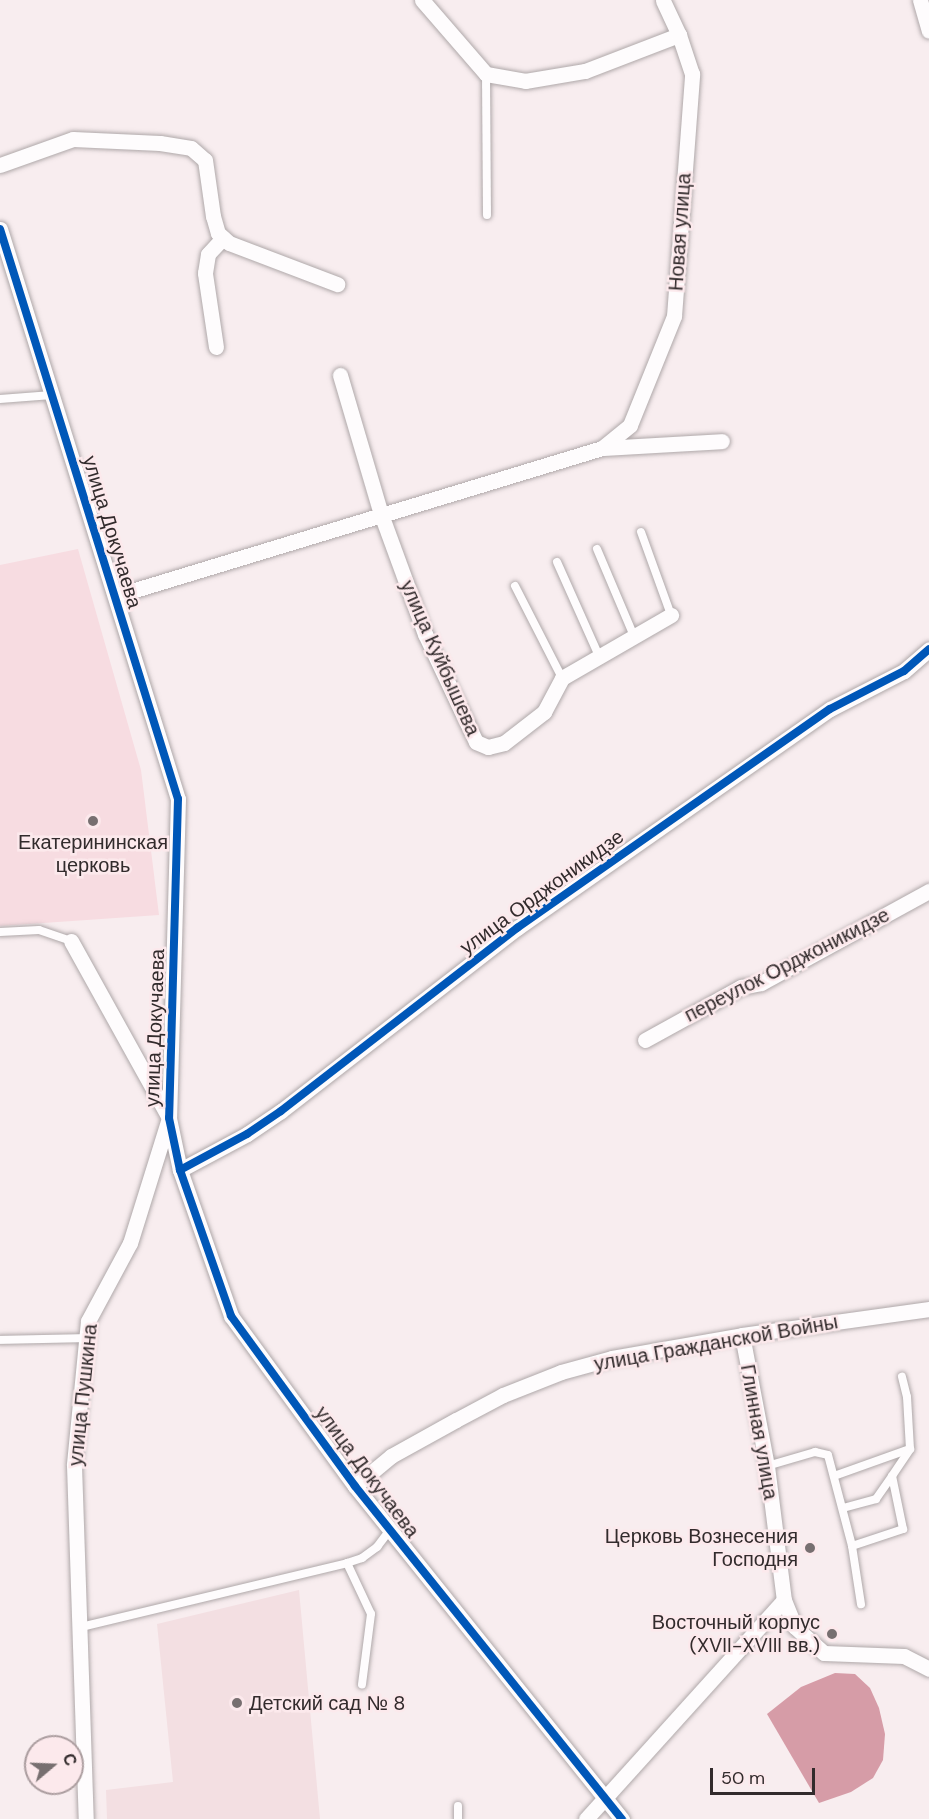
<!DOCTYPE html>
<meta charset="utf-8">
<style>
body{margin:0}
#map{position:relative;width:929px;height:1819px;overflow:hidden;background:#f8edef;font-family:"DM Sans",sans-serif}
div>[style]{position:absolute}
.built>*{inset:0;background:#f3dfe2}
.green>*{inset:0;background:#f7dce1}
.water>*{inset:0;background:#d69ca7}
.roads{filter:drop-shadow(0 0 2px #afa8a9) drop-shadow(0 0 2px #afa8a9)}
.service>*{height:8px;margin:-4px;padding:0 4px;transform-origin:4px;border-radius:4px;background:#fefcfd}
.minor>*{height:15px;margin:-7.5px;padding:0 7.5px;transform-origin:7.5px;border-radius:7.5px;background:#fefcfd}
.cycleway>*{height:8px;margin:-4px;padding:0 4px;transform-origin:4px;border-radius:4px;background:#0057b8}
.dots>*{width:16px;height:16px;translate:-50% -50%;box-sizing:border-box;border:3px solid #fce9ec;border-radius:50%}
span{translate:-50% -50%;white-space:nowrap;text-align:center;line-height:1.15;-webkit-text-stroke:5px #fce9ec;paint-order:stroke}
.street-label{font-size:20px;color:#322b2c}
.poi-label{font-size:20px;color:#322b2c}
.right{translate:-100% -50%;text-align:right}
.left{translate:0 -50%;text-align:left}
.north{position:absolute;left:24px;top:1735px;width:60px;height:60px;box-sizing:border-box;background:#fce9ec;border:2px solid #ab9d9f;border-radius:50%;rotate:71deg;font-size:16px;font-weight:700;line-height:24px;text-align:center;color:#322b2c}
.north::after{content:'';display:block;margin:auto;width:21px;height:27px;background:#776f70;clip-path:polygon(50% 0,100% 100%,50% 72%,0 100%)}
.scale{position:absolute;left:710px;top:1768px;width:105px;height:27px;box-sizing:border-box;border:3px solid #322b2c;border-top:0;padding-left:8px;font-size:18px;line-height:21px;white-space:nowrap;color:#322b2c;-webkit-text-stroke:4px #fce9ec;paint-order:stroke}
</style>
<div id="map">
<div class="built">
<i style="clip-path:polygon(299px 1590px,320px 1819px,107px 1819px,106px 1790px,173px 1782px,157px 1624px)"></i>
</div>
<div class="green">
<i style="clip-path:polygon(78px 549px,141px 770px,159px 915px,0 926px,0 565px)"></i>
</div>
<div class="water">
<i style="clip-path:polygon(835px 1673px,855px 1674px,870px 1688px,879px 1708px,885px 1734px,883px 1760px,873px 1778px,851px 1792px,819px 1803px,767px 1714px,801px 1687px)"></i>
</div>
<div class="roads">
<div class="service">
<i style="left:486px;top:74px;width:141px;rotate:89.6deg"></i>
<i style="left:0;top:399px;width:52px;rotate:-4.4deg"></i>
<i style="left:641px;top:532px;width:88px;rotate:70.1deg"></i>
<i style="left:597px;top:549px;width:95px;rotate:67deg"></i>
<i style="left:557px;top:562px;width:103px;rotate:65.9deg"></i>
<i style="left:515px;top:586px;width:103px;rotate:62.9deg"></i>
<i style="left:0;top:932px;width:39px;rotate:-3deg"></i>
<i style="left:39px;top:930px;width:34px;rotate:19deg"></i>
<i style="left:0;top:1340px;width:86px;rotate:-1.3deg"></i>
<i style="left:767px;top:1466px;width:50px;rotate:-16.3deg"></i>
<i style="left:815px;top:1452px;width:13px;rotate:13deg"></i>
<i style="left:828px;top:1455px;width:94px;rotate:75.2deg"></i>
<i style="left:852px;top:1546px;width:59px;rotate:81.2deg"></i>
<i style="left:834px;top:1476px;width:81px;rotate:-19.6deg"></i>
<i style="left:843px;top:1508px;width:34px;rotate:-15deg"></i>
<i style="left:876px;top:1499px;width:28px;rotate:-55deg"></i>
<i style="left:852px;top:1546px;width:54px;rotate:-18.4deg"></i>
<i style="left:903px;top:1529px;width:54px;rotate:-101.7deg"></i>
<i style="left:892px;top:1476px;width:32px;rotate:-56deg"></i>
<i style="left:910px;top:1449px;width:52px;rotate:-93.3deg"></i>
<i style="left:907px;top:1397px;width:21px;rotate:-104deg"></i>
<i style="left:347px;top:1563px;width:56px;rotate:64.8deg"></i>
<i style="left:371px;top:1614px;width:71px;rotate:97.3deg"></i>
<i style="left:81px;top:1627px;width:274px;rotate:-13.5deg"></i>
<i style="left:347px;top:1563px;width:16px;rotate:-18deg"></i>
<i style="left:362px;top:1558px;width:19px;rotate:-36deg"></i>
<i style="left:377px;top:1547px;width:21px;rotate:-53deg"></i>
<i style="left:458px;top:1806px;width:13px;rotate:90deg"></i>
</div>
<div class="minor">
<i style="left:422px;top:0;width:98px;rotate:49.1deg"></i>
<i style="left:486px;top:74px;width:40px;rotate:10deg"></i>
<i style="left:525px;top:81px;width:61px;rotate:-9.5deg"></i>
<i style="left:585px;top:71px;width:101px;rotate:-21deg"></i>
<i style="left:920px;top:0;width:32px;rotate:74deg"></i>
<i style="left:0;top:165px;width:77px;rotate:-19.6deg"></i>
<i style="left:73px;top:139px;width:87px;rotate:2.6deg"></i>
<i style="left:160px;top:143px;width:31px;rotate:9deg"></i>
<i style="left:191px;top:148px;width:18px;rotate:41deg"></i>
<i style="left:205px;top:160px;width:57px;rotate:81.9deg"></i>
<i style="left:213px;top:216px;width:18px;rotate:74deg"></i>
<i style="left:218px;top:233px;width:15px;rotate:42deg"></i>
<i style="left:229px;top:243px;width:116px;rotate:20.8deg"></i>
<i style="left:0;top:229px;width:597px;rotate:72.66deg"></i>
<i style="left:178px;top:799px;width:319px;rotate:91.6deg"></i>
<i style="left:169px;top:1118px;width:53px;rotate:78.1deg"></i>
<i style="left:180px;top:1170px;width:155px;rotate:70.7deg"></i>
<i style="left:231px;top:1316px;width:210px;rotate:53.9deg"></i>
<i style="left:355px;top:1486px;width:427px;rotate:51.3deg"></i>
<i style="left:216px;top:347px;width:75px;rotate:-98.5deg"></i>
<i style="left:205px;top:273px;width:19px;rotate:-81deg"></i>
<i style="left:208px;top:254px;width:22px;rotate:-47deg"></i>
<i style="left:340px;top:375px;width:145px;rotate:73.6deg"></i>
<i style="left:381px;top:514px;width:128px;rotate:69.9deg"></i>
<i style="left:425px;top:634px;width:119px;rotate:64.7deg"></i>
<i style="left:476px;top:742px;width:13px;rotate:23deg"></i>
<i style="left:488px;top:747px;width:16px;rotate:-14deg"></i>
<i style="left:504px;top:743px;width:51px;rotate:-37.8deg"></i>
<i style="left:544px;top:712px;width:38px;rotate:-62deg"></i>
<i style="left:562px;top:678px;width:126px;rotate:-30deg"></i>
<i style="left:602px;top:448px;width:36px;rotate:-39deg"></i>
<i style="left:630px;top:425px;width:118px;rotate:-68deg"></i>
<i style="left:674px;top:316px;width:243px;rotate:-85.7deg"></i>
<i style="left:692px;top:74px;width:41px;rotate:-108.4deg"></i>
<i style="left:679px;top:35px;width:38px;rotate:-115deg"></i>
<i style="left:115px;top:596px;width:509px;rotate:-16.9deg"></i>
<i style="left:602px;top:448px;width:120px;rotate:-3.3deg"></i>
<i style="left:71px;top:941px;width:202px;rotate:61deg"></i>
<i style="left:169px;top:1118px;width:131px;rotate:107.3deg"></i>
<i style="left:130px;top:1243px;width:89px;rotate:118.3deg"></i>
<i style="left:88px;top:1321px;width:145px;rotate:95.6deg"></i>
<i style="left:74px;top:1465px;width:354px;rotate:88.1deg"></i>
<i style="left:645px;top:1040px;width:110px;rotate:-28.9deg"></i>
<i style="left:741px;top:987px;width:20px;rotate:-11deg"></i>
<i style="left:761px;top:983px;width:192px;rotate:-28.7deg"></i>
<i style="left:180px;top:1170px;width:76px;rotate:-28.2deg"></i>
<i style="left:247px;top:1134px;width:41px;rotate:-34.1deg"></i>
<i style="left:281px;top:1111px;width:299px;rotate:-37.8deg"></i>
<i style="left:517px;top:928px;width:382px;rotate:-35deg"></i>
<i style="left:830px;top:709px;width:83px;rotate:-27.2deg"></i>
<i style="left:904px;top:671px;width:33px;rotate:-41deg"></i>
<i style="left:742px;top:1335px;width:133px;rotate:79.2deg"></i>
<i style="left:767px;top:1466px;width:135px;rotate:82.8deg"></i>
<i style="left:784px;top:1600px;width:29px;rotate:68deg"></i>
<i style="left:795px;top:1627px;width:39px;rotate:42deg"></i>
<i style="left:824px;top:1653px;width:80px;rotate:2.1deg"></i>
<i style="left:904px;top:1656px;width:28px;rotate:27deg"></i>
<i style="left:355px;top:1486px;width:47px;rotate:-39.8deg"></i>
<i style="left:391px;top:1456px;width:74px;rotate:-29deg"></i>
<i style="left:456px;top:1420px;width:53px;rotate:-28deg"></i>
<i style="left:503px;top:1395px;width:62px;rotate:-21.6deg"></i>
<i style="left:561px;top:1372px;width:53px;rotate:-15.4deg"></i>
<i style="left:612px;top:1358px;width:132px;rotate:-10deg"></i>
<i style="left:742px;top:1335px;width:189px;rotate:-7.9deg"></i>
<i style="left:586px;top:1819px;width:295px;rotate:-47.9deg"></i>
</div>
</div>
<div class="cycleway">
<i style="left:0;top:229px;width:597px;rotate:72.66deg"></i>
<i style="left:178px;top:799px;width:319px;rotate:91.6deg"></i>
<i style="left:169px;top:1118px;width:53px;rotate:78.1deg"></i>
<i style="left:180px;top:1170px;width:155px;rotate:70.7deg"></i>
<i style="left:231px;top:1316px;width:210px;rotate:53.9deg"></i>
<i style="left:355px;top:1486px;width:427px;rotate:51.3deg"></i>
<i style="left:180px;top:1170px;width:76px;rotate:-28.2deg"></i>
<i style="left:247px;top:1134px;width:41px;rotate:-34.1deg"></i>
<i style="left:281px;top:1111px;width:299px;rotate:-37.8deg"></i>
<i style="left:517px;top:928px;width:382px;rotate:-35deg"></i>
<i style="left:830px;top:709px;width:83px;rotate:-27.2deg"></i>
<i style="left:904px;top:671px;width:33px;rotate:-41deg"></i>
</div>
<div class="dots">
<i style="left:93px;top:821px;background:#776f70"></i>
<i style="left:810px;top:1548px;background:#776f70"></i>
<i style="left:832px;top:1634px;background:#776f70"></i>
<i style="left:237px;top:1703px;background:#776f70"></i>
</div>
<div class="street-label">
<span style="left:680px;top:232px;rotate:-86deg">Новая улица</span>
<span style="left:112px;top:532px;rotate:73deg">улица Докучаева</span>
<span style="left:440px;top:658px;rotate:66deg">улица Куйбышева</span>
<span style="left:542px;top:892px;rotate:-36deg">улица Орджоникидзе</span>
<span style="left:787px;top:965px;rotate:-27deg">переулок Орджоникидзе</span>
<span style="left:155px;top:1028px;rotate:-88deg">улица Докучаева</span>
<span style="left:716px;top:1343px;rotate:-10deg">улица Гражданской Войны</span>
<span style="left:83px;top:1395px;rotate:-84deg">улица Пушкина</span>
<span style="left:759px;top:1432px;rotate:80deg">Глинная улица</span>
<span style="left:367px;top:1472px;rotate:53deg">улица Докучаева</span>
</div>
<div class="poi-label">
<span style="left:93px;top:854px">Екатерининская<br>церковь</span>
<span class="right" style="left:798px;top:1548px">Церковь Вознесения<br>Господня</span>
<span class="right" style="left:820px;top:1634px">Восточный корпус<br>(XVII-XVIII вв.)</span>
<span class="left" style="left:249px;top:1703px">Детский сад № 8</span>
</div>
<div class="north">С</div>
<div class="scale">50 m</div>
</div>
